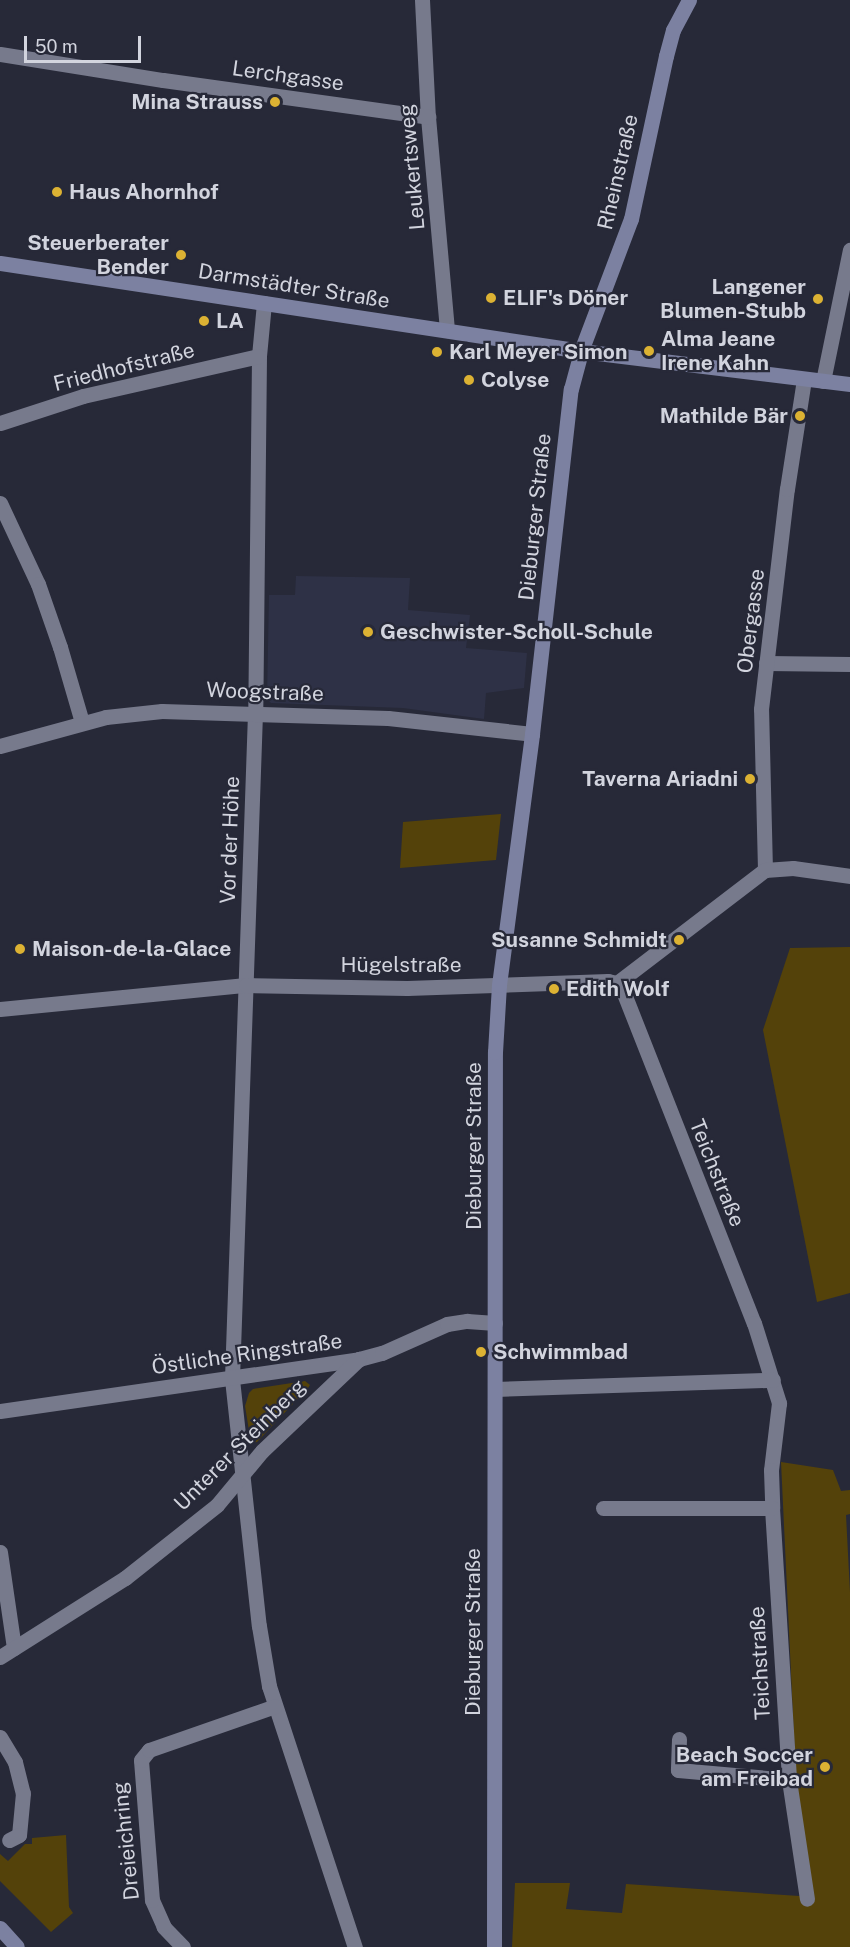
<!DOCTYPE html>
<meta charset="utf-8">
<style>
body{margin:0}
#map{position:relative;width:850px;height:1947px;overflow:hidden;background:#272938;font-family:"Public Sans",sans-serif}
div>[style]{position:absolute}
.built>*{inset:0;background:#2e3146}
.green>*{inset:0;background:#54420a}
.street>*{height:15px;margin:-7.5px;padding:0 7.5px;transform-origin:7.5px;border-radius:7.5px;background:#777a8c}
.secondary>*{height:15px;margin:-7.5px;padding:0 7.5px;transform-origin:7.5px;border-radius:7.5px;background:#7c81a1}
.dots>*{width:16px;height:16px;translate:-50% -50%;box-sizing:border-box;border:3px solid #272938;border-radius:50%}
span{translate:-50% -50%;white-space:nowrap;text-align:center;line-height:1.15;-webkit-text-stroke:4.5px #272938;paint-order:stroke}
.street-label{font-size:21px;color:#d2d4de}
.poi-label{font-size:21px;color:#d2d4de;font-weight:700}
.right{translate:-100% -50%;text-align:right}
.left{translate:0 -50%;text-align:left}
.scale{position:absolute;left:24px;top:36px;width:117px;height:27px;box-sizing:border-box;border:3px solid #d2d4de;border-top:0;padding-left:8px;font-size:18px;line-height:21px;white-space:nowrap;color:#d2d4de;-webkit-text-stroke:4px #272938;paint-order:stroke}
</style>
<div id="map">
<div class="built">
<i style="clip-path:polygon(296px 576px,410px 578px,408px 610px,470px 615px,466px 648px,527px 653px,524px 688px,486px 693px,484px 719px,403px 708px,271px 703px,267px 699px,269px 595px,295px 595px)"></i>
</div>
<div class="green">
<i style="clip-path:polygon(501px 814px,496px 860px,400px 868px,403px 822px)"></i>
<i style="clip-path:polygon(850px 947px,850px 1293px,817px 1302px,763px 1030px,790px 948px)"></i>
<i style="clip-path:polygon(305px 1381px,310px 1385px,308px 1388px,257px 1442px,251px 1443px,245px 1406px,249px 1393px,253px 1389px)"></i>
<i style="clip-path:polygon(781px 1462px,833px 1470px,841px 1491px,850px 1490px,850px 1514px,846px 1515px,850px 1592px,850px 1947px,512px 1947px,515px 1883px,570px 1883px,566px 1909px,622px 1913px,626px 1884px,814px 1897px,796px 1779px)"></i>
<i style="clip-path:polygon(66px 1835px,69px 1907px,73px 1913px,51px 1932px,0 1881px,0 1854px,8px 1861px,25px 1844px,32px 1844px,32px 1838px)"></i>
</div>
<div class="street">
<i style="left:422px;top:0;width:117px;rotate:87.1deg"></i>
<i style="left:428px;top:117px;width:214px;rotate:84.9deg"></i>
<i style="left:0;top:54px;width:165px;rotate:9.1deg"></i>
<i style="left:163px;top:80px;width:268px;rotate:7.9deg"></i>
<i style="left:264px;top:303px;width:53px;rotate:95.4deg"></i>
<i style="left:259px;top:356px;width:357px;rotate:90.6deg"></i>
<i style="left:255px;top:713px;width:666px;rotate:91.98deg"></i>
<i style="left:232px;top:1379px;width:248px;rotate:83.8deg"></i>
<i style="left:259px;top:1626px;width:61px;rotate:80.5deg"></i>
<i style="left:269px;top:1686px;width:275px;rotate:71.8deg"></i>
<i style="left:823px;top:381px;width:134px;rotate:-78.4deg"></i>
<i style="left:0;top:423px;width:87px;rotate:-18deg"></i>
<i style="left:83px;top:396px;width:180px;rotate:-12.8deg"></i>
<i style="left:0;top:503px;width:89px;rotate:64.9deg"></i>
<i style="left:38px;top:584px;width:67px;rotate:70.8deg"></i>
<i style="left:60px;top:647px;width:78px;rotate:73.7deg"></i>
<i style="left:766px;top:663px;width:84px;rotate:0.7deg"></i>
<i style="left:0;top:746px;width:110px;rotate:-15.3deg"></i>
<i style="left:106px;top:717px;width:56px;rotate:-6.1deg"></i>
<i style="left:162px;top:711px;width:226px;rotate:1.8deg"></i>
<i style="left:388px;top:718px;width:145px;rotate:6.3deg"></i>
<i style="left:765px;top:870px;width:161px;rotate:-91.4deg"></i>
<i style="left:761px;top:709px;width:222px;rotate:-83.3deg"></i>
<i style="left:787px;top:489px;width:111px;rotate:-81.2deg"></i>
<i style="left:617px;top:983px;width:10px;rotate:53deg"></i>
<i style="left:623px;top:991px;width:357px;rotate:68.5deg"></i>
<i style="left:754px;top:1323px;width:84px;rotate:72.6deg"></i>
<i style="left:779px;top:1403px;width:67px;rotate:96.8deg"></i>
<i style="left:771px;top:1470px;width:38px;rotate:88deg"></i>
<i style="left:772px;top:1508px;width:273px;rotate:86.4deg"></i>
<i style="left:789px;top:1780px;width:120px;rotate:81.4deg"></i>
<i style="left:0;top:1009px;width:247px;rotate:-5.6deg"></i>
<i style="left:246px;top:985px;width:161px;rotate:1.1deg"></i>
<i style="left:407px;top:988px;width:201px;rotate:-2deg"></i>
<i style="left:608px;top:981px;width:9px;rotate:13deg"></i>
<i style="left:617px;top:983px;width:186px;rotate:-37.4deg"></i>
<i style="left:765px;top:870px;width:28px;rotate:-4deg"></i>
<i style="left:793px;top:868px;width:58px;rotate:8deg"></i>
<i style="left:495px;top:1389px;width:278px;rotate:-1.9deg"></i>
<i style="left:0;top:1411px;width:363px;rotate:-8.2deg"></i>
<i style="left:359px;top:1359px;width:24px;rotate:-15deg"></i>
<i style="left:382px;top:1353px;width:71px;rotate:-24deg"></i>
<i style="left:447px;top:1324px;width:20px;rotate:-9deg"></i>
<i style="left:467px;top:1321px;width:28px;rotate:4deg"></i>
<i style="left:603px;top:1508px;width:169px"></i>
<i style="left:0;top:1552px;width:97px;rotate:81.7deg"></i>
<i style="left:0;top:1657px;width:148px;rotate:-32.3deg"></i>
<i style="left:125px;top:1578px;width:117px;rotate:-38.4deg"></i>
<i style="left:217px;top:1505px;width:70px;rotate:-50.2deg"></i>
<i style="left:262px;top:1451px;width:134px;rotate:-43.5deg"></i>
<i style="left:0;top:1737px;width:29px;rotate:59deg"></i>
<i style="left:15px;top:1762px;width:32px;rotate:76deg"></i>
<i style="left:23px;top:1793px;width:42px;rotate:95.4deg"></i>
<i style="left:19px;top:1835px;width:11px;rotate:153deg"></i>
<i style="left:679px;top:1739px;width:31px;rotate:92deg"></i>
<i style="left:678px;top:1770px;width:111px;rotate:5.1deg"></i>
<i style="left:183px;top:1947px;width:28px;rotate:-134deg"></i>
<i style="left:164px;top:1927px;width:30px;rotate:-114deg"></i>
<i style="left:152px;top:1900px;width:140px;rotate:-94.5deg"></i>
<i style="left:141px;top:1760px;width:13px;rotate:-51deg"></i>
<i style="left:149px;top:1750px;width:133px;rotate:-19.2deg"></i>
</div>
<div class="secondary">
<i style="left:0;top:263px;width:588px;rotate:8.61deg"></i>
<i style="left:581px;top:351px;width:271px;rotate:7deg"></i>
<i style="left:0;top:1928px;width:25px;rotate:48deg"></i>
<i style="left:494px;top:1947px;width:895px;rotate:-89.94deg"></i>
<i style="left:495px;top:1052px;width:67px;rotate:-86.6deg"></i>
<i style="left:499px;top:985px;width:253px;rotate:-82.5deg"></i>
<i style="left:532px;top:734px;width:347px;rotate:-83.6deg"></i>
<i style="left:571px;top:389px;width:39px;rotate:-75deg"></i>
<i style="left:581px;top:351px;width:141px;rotate:-69.3deg"></i>
<i style="left:631px;top:219px;width:167px;rotate:-77.9deg"></i>
<i style="left:666px;top:56px;width:27px;rotate:-75deg"></i>
<i style="left:673px;top:30px;width:34px;rotate:-62deg"></i>
</div>
<div class="dots">
<i style="left:275px;top:102px;background:#dcb233"></i>
<i style="left:57px;top:192px;background:#dcb233"></i>
<i style="left:181px;top:255px;background:#dcb233"></i>
<i style="left:491px;top:298px;background:#dcb233"></i>
<i style="left:818px;top:299px;background:#dcb233"></i>
<i style="left:204px;top:321px;background:#dcb233"></i>
<i style="left:649px;top:351px;background:#dcb233"></i>
<i style="left:437px;top:352px;background:#dcb233"></i>
<i style="left:469px;top:380px;background:#dcb233"></i>
<i style="left:800px;top:416px;background:#dcb233"></i>
<i style="left:368px;top:632px;background:#dcb233"></i>
<i style="left:750px;top:779px;background:#dcb233"></i>
<i style="left:679px;top:940px;background:#dcb233"></i>
<i style="left:20px;top:949px;background:#dcb233"></i>
<i style="left:554px;top:989px;background:#dcb233"></i>
<i style="left:481px;top:1352px;background:#dcb233"></i>
<i style="left:825px;top:1767px;background:#dcb233"></i>
</div>
<div class="street-label">
<span style="left:288px;top:76px;rotate:8deg">Lerchgasse</span>
<span style="left:412px;top:167px;rotate:-95deg">Leukertsweg</span>
<span style="left:618px;top:172px;rotate:-77deg">Rheinstraße</span>
<span style="left:294px;top:286px;rotate:9deg">Darmstädter Straße</span>
<span style="left:124px;top:367px;rotate:-14deg">Friedhofstraße</span>
<span style="left:535px;top:517px;rotate:-84deg">Dieburger Straße</span>
<span style="left:751px;top:621px;rotate:-83deg">Obergasse</span>
<span style="left:265px;top:692px;rotate:2deg">Woogstraße</span>
<span style="left:230px;top:840px;rotate:-88deg">Vor der Höhe</span>
<span style="left:401px;top:965px">Hügelstraße</span>
<span style="left:474px;top:1146px;rotate:-90deg">Dieburger Straße</span>
<span style="left:717px;top:1173px;rotate:68deg">Teichstraße</span>
<span style="left:247px;top:1354px;rotate:-8deg">Östliche Ringstraße</span>
<span style="left:240px;top:1445px;rotate:-45deg">Unterer Steinberg</span>
<span style="left:473px;top:1632px;rotate:-90deg">Dieburger Straße</span>
<span style="left:760px;top:1663px;rotate:-93deg">Teichstraße</span>
<span style="left:126px;top:1841px;rotate:-96deg">Dreieichring</span>
</div>
<div class="poi-label">
<span class="right" style="left:263px;top:102px">Mina Strauss</span>
<span class="left" style="left:69px;top:192px">Haus Ahornhof</span>
<span class="right" style="left:169px;top:255px">Steuerberater<br>Bender</span>
<span class="right" style="left:806px;top:299px">Langener<br>Blumen-Stubb</span>
<span class="left" style="left:503px;top:298px">ELIF's Döner</span>
<span class="left" style="left:216px;top:321px">LA</span>
<span class="left" style="left:661px;top:351px">Alma Jeane<br>Irene Kahn</span>
<span class="left" style="left:449px;top:352px">Karl Meyer Simon</span>
<span class="left" style="left:481px;top:380px">Colyse</span>
<span class="right" style="left:788px;top:416px">Mathilde Bär</span>
<span class="left" style="left:380px;top:632px">Geschwister-Scholl-Schule</span>
<span class="right" style="left:738px;top:779px">Taverna Ariadni</span>
<span class="right" style="left:667px;top:940px">Susanne Schmidt</span>
<span class="left" style="left:32px;top:949px">Maison-de-la-Glace</span>
<span class="left" style="left:566px;top:989px">Edith Wolf</span>
<span class="left" style="left:493px;top:1352px">Schwimmbad</span>
<span class="right" style="left:813px;top:1767px">Beach Soccer<br>am Freibad</span>
</div>
<div class="scale">50 m</div>
</div>
